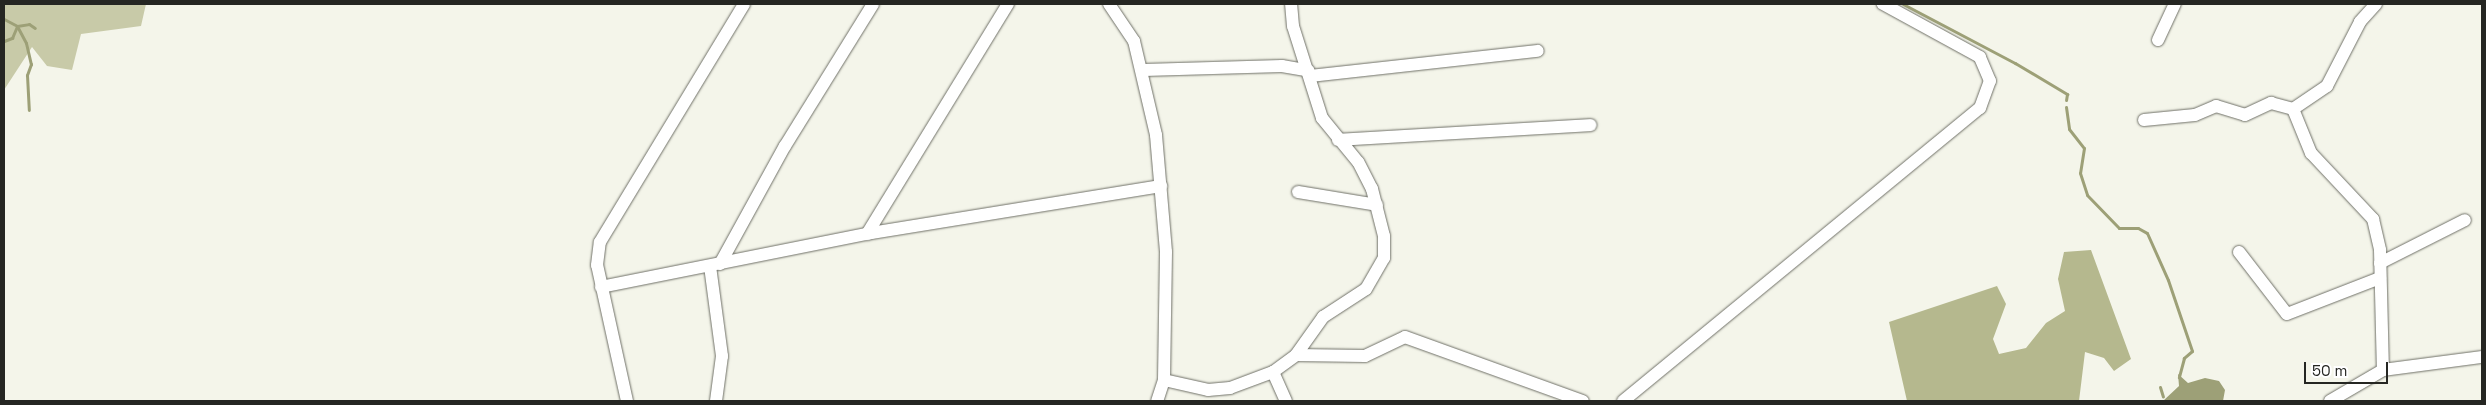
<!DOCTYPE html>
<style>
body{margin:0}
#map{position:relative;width:2486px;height:405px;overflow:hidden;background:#f4f5ea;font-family:"Space Grotesk",sans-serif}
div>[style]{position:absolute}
.green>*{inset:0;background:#c8caa8}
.forest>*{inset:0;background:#b5b88e}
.water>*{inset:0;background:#9da077}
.stream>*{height:3px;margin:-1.5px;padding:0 1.5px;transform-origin:1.5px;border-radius:1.5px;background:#9da077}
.roads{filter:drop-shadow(0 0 1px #6f7067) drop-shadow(0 0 1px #6f7067)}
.street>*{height:12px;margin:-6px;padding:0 6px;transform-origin:6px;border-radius:6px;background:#fff}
span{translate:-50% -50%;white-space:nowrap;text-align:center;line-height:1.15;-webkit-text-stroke:5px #fff;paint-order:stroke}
.frame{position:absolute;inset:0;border:5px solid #252622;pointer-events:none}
.scale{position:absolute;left:2304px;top:362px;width:84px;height:22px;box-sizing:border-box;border:2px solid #252622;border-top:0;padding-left:6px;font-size:15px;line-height:18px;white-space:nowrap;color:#252622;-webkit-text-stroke:4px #fff;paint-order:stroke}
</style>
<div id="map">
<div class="green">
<i style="clip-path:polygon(4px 4px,146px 4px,141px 26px,81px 34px,72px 70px,47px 66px,32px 47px,4px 90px)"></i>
</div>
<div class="forest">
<i style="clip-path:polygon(2091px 250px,2131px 359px,2114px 371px,2104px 358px,2085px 352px,2079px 401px,1907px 401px,1889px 322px,1997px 286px,2006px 304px,1993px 339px,1999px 354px,2026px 348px,2046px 323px,2065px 311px,2058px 279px,2064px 252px)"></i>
</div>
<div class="water">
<i style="clip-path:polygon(2178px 374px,2188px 383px,2205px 378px,2219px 381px,2225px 390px,2223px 401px,2163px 401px,2179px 386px)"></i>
</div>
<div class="stream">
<i style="left:1903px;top:4px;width:127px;rotate:27.8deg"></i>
<i style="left:2015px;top:63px;width:61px;rotate:30.8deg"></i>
<i style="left:2067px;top:94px;width:6px;rotate:99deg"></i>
<i style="left:4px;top:19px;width:15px;rotate:28deg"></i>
<i style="left:17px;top:26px;width:19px;rotate:62deg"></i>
<i style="left:26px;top:43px;width:22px;rotate:77deg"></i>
<i style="left:31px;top:64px;width:12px;rotate:110deg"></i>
<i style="left:27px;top:75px;width:35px;rotate:87deg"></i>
<i style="left:4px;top:41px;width:9px;rotate:-21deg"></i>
<i style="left:12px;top:38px;width:13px;rotate:-67deg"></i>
<i style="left:17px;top:26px;width:12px;rotate:-9deg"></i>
<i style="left:29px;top:24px;width:7px;rotate:34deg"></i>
<i style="left:2066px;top:107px;width:22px;rotate:82deg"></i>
<i style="left:2069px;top:129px;width:24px;rotate:52deg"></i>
<i style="left:2084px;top:148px;width:25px;rotate:99deg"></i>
<i style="left:2080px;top:173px;width:23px;rotate:72deg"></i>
<i style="left:2087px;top:195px;width:46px;rotate:45.9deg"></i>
<i style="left:2119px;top:228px;width:19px"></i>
<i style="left:2138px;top:228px;width:10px;rotate:29deg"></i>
<i style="left:2147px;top:233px;width:51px;rotate:65.9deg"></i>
<i style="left:2168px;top:280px;width:75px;rotate:71.3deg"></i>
<i style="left:2192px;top:351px;width:11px;rotate:139deg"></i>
<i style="left:2184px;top:358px;width:20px;rotate:105deg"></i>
<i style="left:2160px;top:387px;width:10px;rotate:73deg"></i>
</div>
<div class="roads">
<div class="street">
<i style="left:1109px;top:4px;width:45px;rotate:56deg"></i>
<i style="left:1134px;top:41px;width:97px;rotate:76.8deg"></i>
<i style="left:1156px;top:135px;width:117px;rotate:85.1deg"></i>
<i style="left:1166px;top:252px;width:128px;rotate:90.9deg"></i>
<i style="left:1164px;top:380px;width:22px;rotate:108deg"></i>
<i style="left:2376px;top:4px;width:24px;rotate:132deg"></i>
<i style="left:2360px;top:22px;width:72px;rotate:117.3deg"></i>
<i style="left:2327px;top:86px;width:41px;rotate:145.9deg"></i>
<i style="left:2293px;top:109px;width:48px;rotate:67.8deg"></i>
<i style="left:2311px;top:153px;width:91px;rotate:46.8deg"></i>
<i style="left:2373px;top:219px;width:32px;rotate:77deg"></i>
<i style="left:2380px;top:250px;width:120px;rotate:88.6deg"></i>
<i style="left:2158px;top:40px;width:40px;rotate:-65deg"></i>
<i style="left:1144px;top:70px;width:138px;rotate:-1.7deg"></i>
<i style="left:1282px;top:66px;width:27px;rotate:10deg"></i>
<i style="left:1310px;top:76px;width:229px;rotate:-6.3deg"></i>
<i style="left:2144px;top:120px;width:51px;rotate:-5.6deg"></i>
<i style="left:2195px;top:115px;width:23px;rotate:-23deg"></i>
<i style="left:2216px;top:106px;width:30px;rotate:17deg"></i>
<i style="left:2245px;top:115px;width:29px;rotate:-25deg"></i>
<i style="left:2271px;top:103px;width:23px;rotate:15deg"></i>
<i style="left:1338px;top:140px;width:253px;rotate:-3.4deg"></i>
<i style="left:1298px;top:192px;width:80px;rotate:9.3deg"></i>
<i style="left:867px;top:234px;width:270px;rotate:-58.5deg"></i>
<i style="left:2239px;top:252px;width:78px;rotate:52.3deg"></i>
<i style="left:2287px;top:314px;width:100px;rotate:-21.2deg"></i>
<i style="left:2380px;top:263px;width:95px;rotate:-26.8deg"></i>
<i style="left:720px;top:264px;width:135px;rotate:-61.2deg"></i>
<i style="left:785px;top:146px;width:167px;rotate:-58.2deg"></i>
<i style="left:710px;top:266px;width:91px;rotate:82.4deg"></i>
<i style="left:722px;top:356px;width:45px;rotate:97.6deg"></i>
<i style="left:601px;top:287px;width:275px;rotate:-11.3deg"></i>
<i style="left:871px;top:233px;width:294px;rotate:-9.2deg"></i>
<i style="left:1296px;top:355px;width:69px;rotate:0.8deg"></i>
<i style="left:1365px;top:356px;width:44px;rotate:-25.4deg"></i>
<i style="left:1405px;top:337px;width:189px;rotate:19.8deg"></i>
<i style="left:1273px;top:372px;width:32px;rotate:66deg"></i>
<i style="left:1164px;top:380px;width:45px;rotate:12.8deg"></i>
<i style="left:1208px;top:390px;width:22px;rotate:-5deg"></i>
<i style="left:1230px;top:388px;width:46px;rotate:-20.4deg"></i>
<i style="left:1273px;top:372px;width:29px;rotate:-36deg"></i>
<i style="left:1296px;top:355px;width:47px;rotate:-54.6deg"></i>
<i style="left:1323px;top:317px;width:51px;rotate:-33.1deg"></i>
<i style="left:1366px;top:289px;width:36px;rotate:-60deg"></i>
<i style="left:1384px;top:258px;width:22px;rotate:-90deg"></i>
<i style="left:1384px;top:236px;width:49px;rotate:-104.3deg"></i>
<i style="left:1372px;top:189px;width:30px;rotate:-117deg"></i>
<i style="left:1358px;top:162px;width:57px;rotate:-129.3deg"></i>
<i style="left:1322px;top:118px;width:96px;rotate:-107.5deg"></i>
<i style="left:1293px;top:26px;width:22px;rotate:-95deg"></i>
<i style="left:627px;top:401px;width:139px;rotate:-102.4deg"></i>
<i style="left:597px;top:265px;width:23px;rotate:-83deg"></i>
<i style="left:600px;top:242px;width:278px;rotate:-58.8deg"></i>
<i style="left:1623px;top:401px;width:462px;rotate:-39.4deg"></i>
<i style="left:1980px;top:108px;width:29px;rotate:-70deg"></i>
<i style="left:1990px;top:81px;width:26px;rotate:-113deg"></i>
<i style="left:1980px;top:57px;width:111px;rotate:-151.3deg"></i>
<i style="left:2330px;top:401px;width:61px;rotate:-30.3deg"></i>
<i style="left:2383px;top:370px;width:100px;rotate:-7.5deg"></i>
</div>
</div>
<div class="frame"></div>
<div class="scale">50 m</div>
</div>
